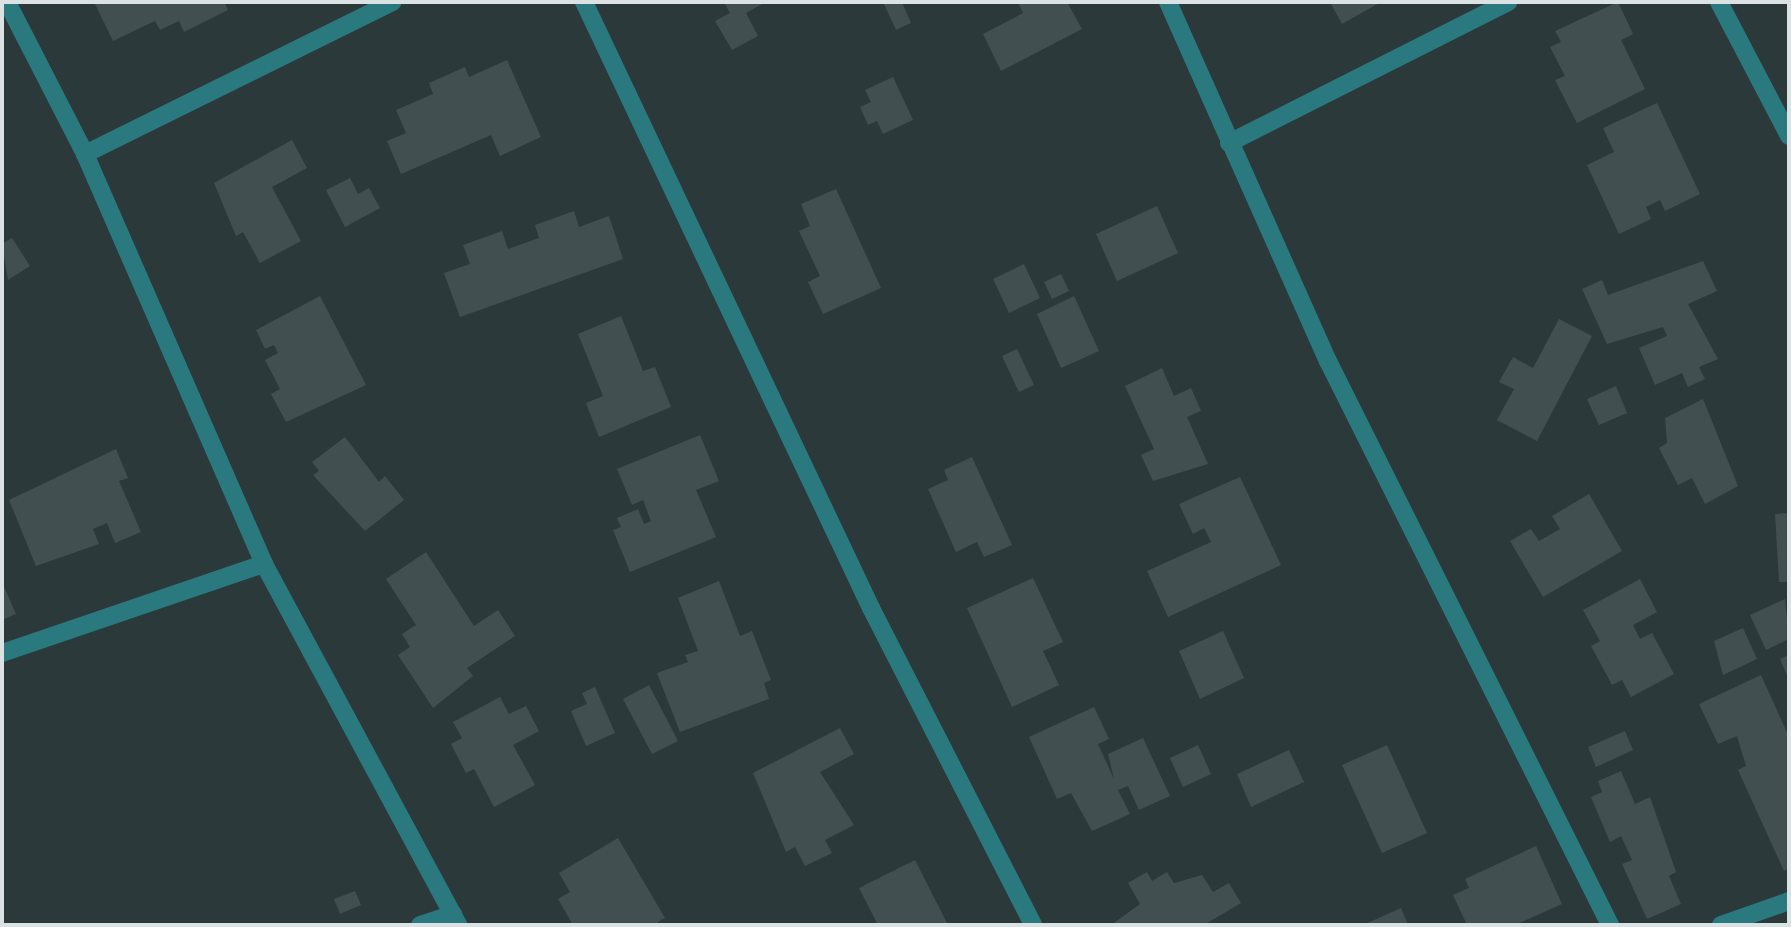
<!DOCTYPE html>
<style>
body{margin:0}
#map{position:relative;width:1791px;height:927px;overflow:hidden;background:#2c393a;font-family:Roboto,sans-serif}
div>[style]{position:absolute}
.building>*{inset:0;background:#414f50}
.minor>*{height:18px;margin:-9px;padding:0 9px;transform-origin:9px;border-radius:9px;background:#29797f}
span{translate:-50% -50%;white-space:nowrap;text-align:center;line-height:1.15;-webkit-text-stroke:5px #191f1f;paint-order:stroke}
.frame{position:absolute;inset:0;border:4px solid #dae2e3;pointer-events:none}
</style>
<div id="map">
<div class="building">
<i style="clip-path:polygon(94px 2px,224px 2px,228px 10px,184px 32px,179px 21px,160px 30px,155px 21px,113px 41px)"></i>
<i style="clip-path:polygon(724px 2px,766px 2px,746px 13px,758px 36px,732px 50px,715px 21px,730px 13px)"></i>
<i style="clip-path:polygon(883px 2px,902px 2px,911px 23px,896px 30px)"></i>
<i style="clip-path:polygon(1018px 2px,1067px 2px,1082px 29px,1001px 71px,983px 34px,1023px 13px)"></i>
<i style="clip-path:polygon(1330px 2px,1381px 2px,1342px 24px)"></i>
<i style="clip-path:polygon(1618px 2px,1633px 34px,1621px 40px,1645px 89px,1577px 123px,1555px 80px,1565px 76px,1550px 47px,1561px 42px,1555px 31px)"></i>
<i style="clip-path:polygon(507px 60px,541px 137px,500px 156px,491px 135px,401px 174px,387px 141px,406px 133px,396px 110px,433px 94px,429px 83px,465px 67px,469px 77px)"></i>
<i style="clip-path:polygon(893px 77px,913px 120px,883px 134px,877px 121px,868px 125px,860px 107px,871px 102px,865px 90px)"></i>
<i style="clip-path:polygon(1657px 103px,1700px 194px,1665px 211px,1660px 200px,1646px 207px,1651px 219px,1619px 234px,1587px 165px,1614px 152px,1603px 128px)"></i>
<i style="clip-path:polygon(292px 140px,307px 168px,272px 187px,301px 241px,260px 263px,243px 232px,236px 236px,214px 183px)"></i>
<i style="clip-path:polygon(350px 178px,358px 194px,369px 188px,380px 208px,345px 227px,326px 190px)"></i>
<i style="clip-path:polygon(836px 189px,881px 288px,823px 314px,808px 282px,820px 276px,799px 231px,810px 226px,801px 204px)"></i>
<i style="clip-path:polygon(1157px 206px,1178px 253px,1117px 281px,1096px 234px)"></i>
<i style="clip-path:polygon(574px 211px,579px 227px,609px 216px,623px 259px,460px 317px,444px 273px,470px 264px,463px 245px,502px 231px,508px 249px,539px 238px,535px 225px)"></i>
<i style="clip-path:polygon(12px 238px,30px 266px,8px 280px,2px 244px)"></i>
<i style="clip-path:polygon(1703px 261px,1717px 291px,1688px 304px,1718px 359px,1699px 367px,1705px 379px,1688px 387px,1682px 373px,1655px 385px,1639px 348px,1667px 336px,1663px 327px,1607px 344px,1582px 289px,1602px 280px,1608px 295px)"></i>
<i style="clip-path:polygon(1024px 264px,1040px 298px,1009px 313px,993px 279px)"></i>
<i style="clip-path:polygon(1061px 274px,1069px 291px,1052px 299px,1044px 282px)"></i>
<i style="clip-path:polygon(320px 296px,366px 385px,286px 422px,271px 394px,280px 389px,265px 360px,278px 353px,274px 345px,265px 349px,256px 330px)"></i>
<i style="clip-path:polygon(1074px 296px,1099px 351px,1061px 368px,1037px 314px)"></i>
<i style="clip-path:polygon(621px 316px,643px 371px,655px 367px,671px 407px,599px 437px,586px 403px,603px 396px,578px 334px)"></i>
<i style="clip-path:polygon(1559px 319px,1592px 336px,1537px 441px,1497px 420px,1514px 389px,1499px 382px,1513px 357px,1533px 368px)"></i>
<i style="clip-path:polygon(1017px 349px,1034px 385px,1019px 392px,1002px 356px)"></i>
<i style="clip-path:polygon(1162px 368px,1174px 396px,1191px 388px,1201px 411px,1187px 417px,1208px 464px,1153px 481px,1141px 455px,1154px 449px,1125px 386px)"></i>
<i style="clip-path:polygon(1616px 386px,1627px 413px,1599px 425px,1587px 399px)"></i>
<i style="clip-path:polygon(1703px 399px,1738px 486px,1705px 504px,1692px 478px,1678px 485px,1659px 448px,1667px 443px,1665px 418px)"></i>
<i style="clip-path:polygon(700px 435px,719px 481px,696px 490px,716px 537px,630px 572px,613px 530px,621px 527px,617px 518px,638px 509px,644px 524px,651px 521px,643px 500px,632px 505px,617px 469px)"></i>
<i style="clip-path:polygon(345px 437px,379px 482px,385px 476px,404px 500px,365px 531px,313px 475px,319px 471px,312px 462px)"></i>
<i style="clip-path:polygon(116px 449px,128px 478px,119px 481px,141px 532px,115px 543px,107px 523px,93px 529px,99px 544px,36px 566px,9px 500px)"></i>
<i style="clip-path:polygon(972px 457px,1012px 545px,984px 557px,977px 542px,956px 552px,928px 489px,948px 480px,944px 470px)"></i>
<i style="clip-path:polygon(1240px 477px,1281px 565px,1168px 617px,1147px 571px,1211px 542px,1204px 528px,1193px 534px,1179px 504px)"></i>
<i style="clip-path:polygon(1589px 494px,1622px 551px,1543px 597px,1510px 541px,1531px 529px,1539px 541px,1560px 529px,1552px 516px)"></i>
<i style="clip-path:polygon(1789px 513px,1789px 582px,1779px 582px,1775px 514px)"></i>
<i style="clip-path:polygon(426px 552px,474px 626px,498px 610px,515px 636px,467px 668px,473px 676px,433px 708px,398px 655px,410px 647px,402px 634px,416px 625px,386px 579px)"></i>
<i style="clip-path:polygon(1033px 578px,1063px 642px,1043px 651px,1059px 685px,1012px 707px,967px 608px)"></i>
<i style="clip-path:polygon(1640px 579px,1657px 612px,1633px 625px,1640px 639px,1652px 633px,1674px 674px,1631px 697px,1622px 680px,1612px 685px,1591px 646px,1600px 641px,1583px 610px)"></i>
<i style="clip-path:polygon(719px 581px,740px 636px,752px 631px,771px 680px,764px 683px,769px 699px,680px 732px,657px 673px,688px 662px,685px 655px,698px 651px,678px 598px)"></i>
<i style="clip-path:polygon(2px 582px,16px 614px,2px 620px)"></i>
<i style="clip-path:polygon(1785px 599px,1789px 639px,1766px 650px,1750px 615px)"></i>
<i style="clip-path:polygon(1743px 628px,1757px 659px,1723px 675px,1714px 641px)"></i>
<i style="clip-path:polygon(1223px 631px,1244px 678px,1200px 699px,1179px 651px)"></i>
<i style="clip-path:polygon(1789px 655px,1789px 680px,1780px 659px)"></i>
<i style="clip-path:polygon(1761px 675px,1789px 737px,1789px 868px,1784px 871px,1738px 770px,1746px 766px,1737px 736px,1718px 744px,1699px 704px)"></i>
<i style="clip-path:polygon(649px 685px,678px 741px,652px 754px,623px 699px)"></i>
<i style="clip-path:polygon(595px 687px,615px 733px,586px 746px,571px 711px,587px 704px,582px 693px)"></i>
<i style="clip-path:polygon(500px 697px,509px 714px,526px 706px,539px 731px,513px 745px,535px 785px,494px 807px,474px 769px,466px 773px,451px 744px,462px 738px,453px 722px)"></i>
<i style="clip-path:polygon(1094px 707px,1109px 739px,1098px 744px,1114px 779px,1108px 754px,1143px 738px,1170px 796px,1139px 810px,1128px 786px,1118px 790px,1130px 814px,1092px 831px,1071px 793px,1057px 799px,1029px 737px)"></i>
<i style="clip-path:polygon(840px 728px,854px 754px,820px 772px,854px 825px,825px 840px,832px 853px,805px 866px,795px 847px,786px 852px,753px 773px)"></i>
<i style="clip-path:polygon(1625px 731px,1633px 750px,1596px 767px,1588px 747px)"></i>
<i style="clip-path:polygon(1198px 745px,1211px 774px,1183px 787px,1170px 758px)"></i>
<i style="clip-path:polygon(1387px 745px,1427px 833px,1382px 853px,1342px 765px)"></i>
<i style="clip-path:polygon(1289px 750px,1304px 782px,1251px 807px,1237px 774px)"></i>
<i style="clip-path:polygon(1621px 771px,1635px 804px,1650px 797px,1676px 872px,1669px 876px,1681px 904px,1647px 919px,1622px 864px,1632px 860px,1621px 836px,1610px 842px,1591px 797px,1602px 792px,1598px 781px)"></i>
<i style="clip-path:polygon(618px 838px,665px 918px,653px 925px,573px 925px,558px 899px,570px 892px,559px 873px)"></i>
<i style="clip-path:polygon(1536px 846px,1562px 904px,1515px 925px,1467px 925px,1453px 895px,1469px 888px,1465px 879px)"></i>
<i style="clip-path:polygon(915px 860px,948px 925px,878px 925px,859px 888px)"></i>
<i style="clip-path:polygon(1147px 872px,1152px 881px,1167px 872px,1174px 883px,1202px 875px,1213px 892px,1229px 883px,1241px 903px,1204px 925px,1111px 925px,1140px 904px,1128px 883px)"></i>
<i style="clip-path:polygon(355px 891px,361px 905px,340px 914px,334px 899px)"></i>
<i style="clip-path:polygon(1401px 908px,1408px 925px,1363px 925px)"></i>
</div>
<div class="minor">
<i style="left:7px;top:2px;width:171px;rotate:62.8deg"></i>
<i style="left:85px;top:154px;width:447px;rotate:66.4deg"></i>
<i style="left:264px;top:564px;width:410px;rotate:61.7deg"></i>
<i style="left:584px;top:2px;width:671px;rotate:64.66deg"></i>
<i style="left:871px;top:608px;width:356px;rotate:62.9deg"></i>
<i style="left:1168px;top:2px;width:393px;rotate:66deg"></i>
<i style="left:1328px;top:361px;width:631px;rotate:63.43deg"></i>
<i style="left:1719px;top:2px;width:151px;rotate:62.4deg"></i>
<i style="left:1229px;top:143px;width:313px;rotate:-26.8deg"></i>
<i style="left:85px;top:154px;width:343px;rotate:-26.3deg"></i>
<i style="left:2px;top:653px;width:277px;rotate:-18.8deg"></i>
<i style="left:420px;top:925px;width:35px;rotate:-18deg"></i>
<i style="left:1721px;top:925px;width:72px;rotate:-19.4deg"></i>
</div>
<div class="frame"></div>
</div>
